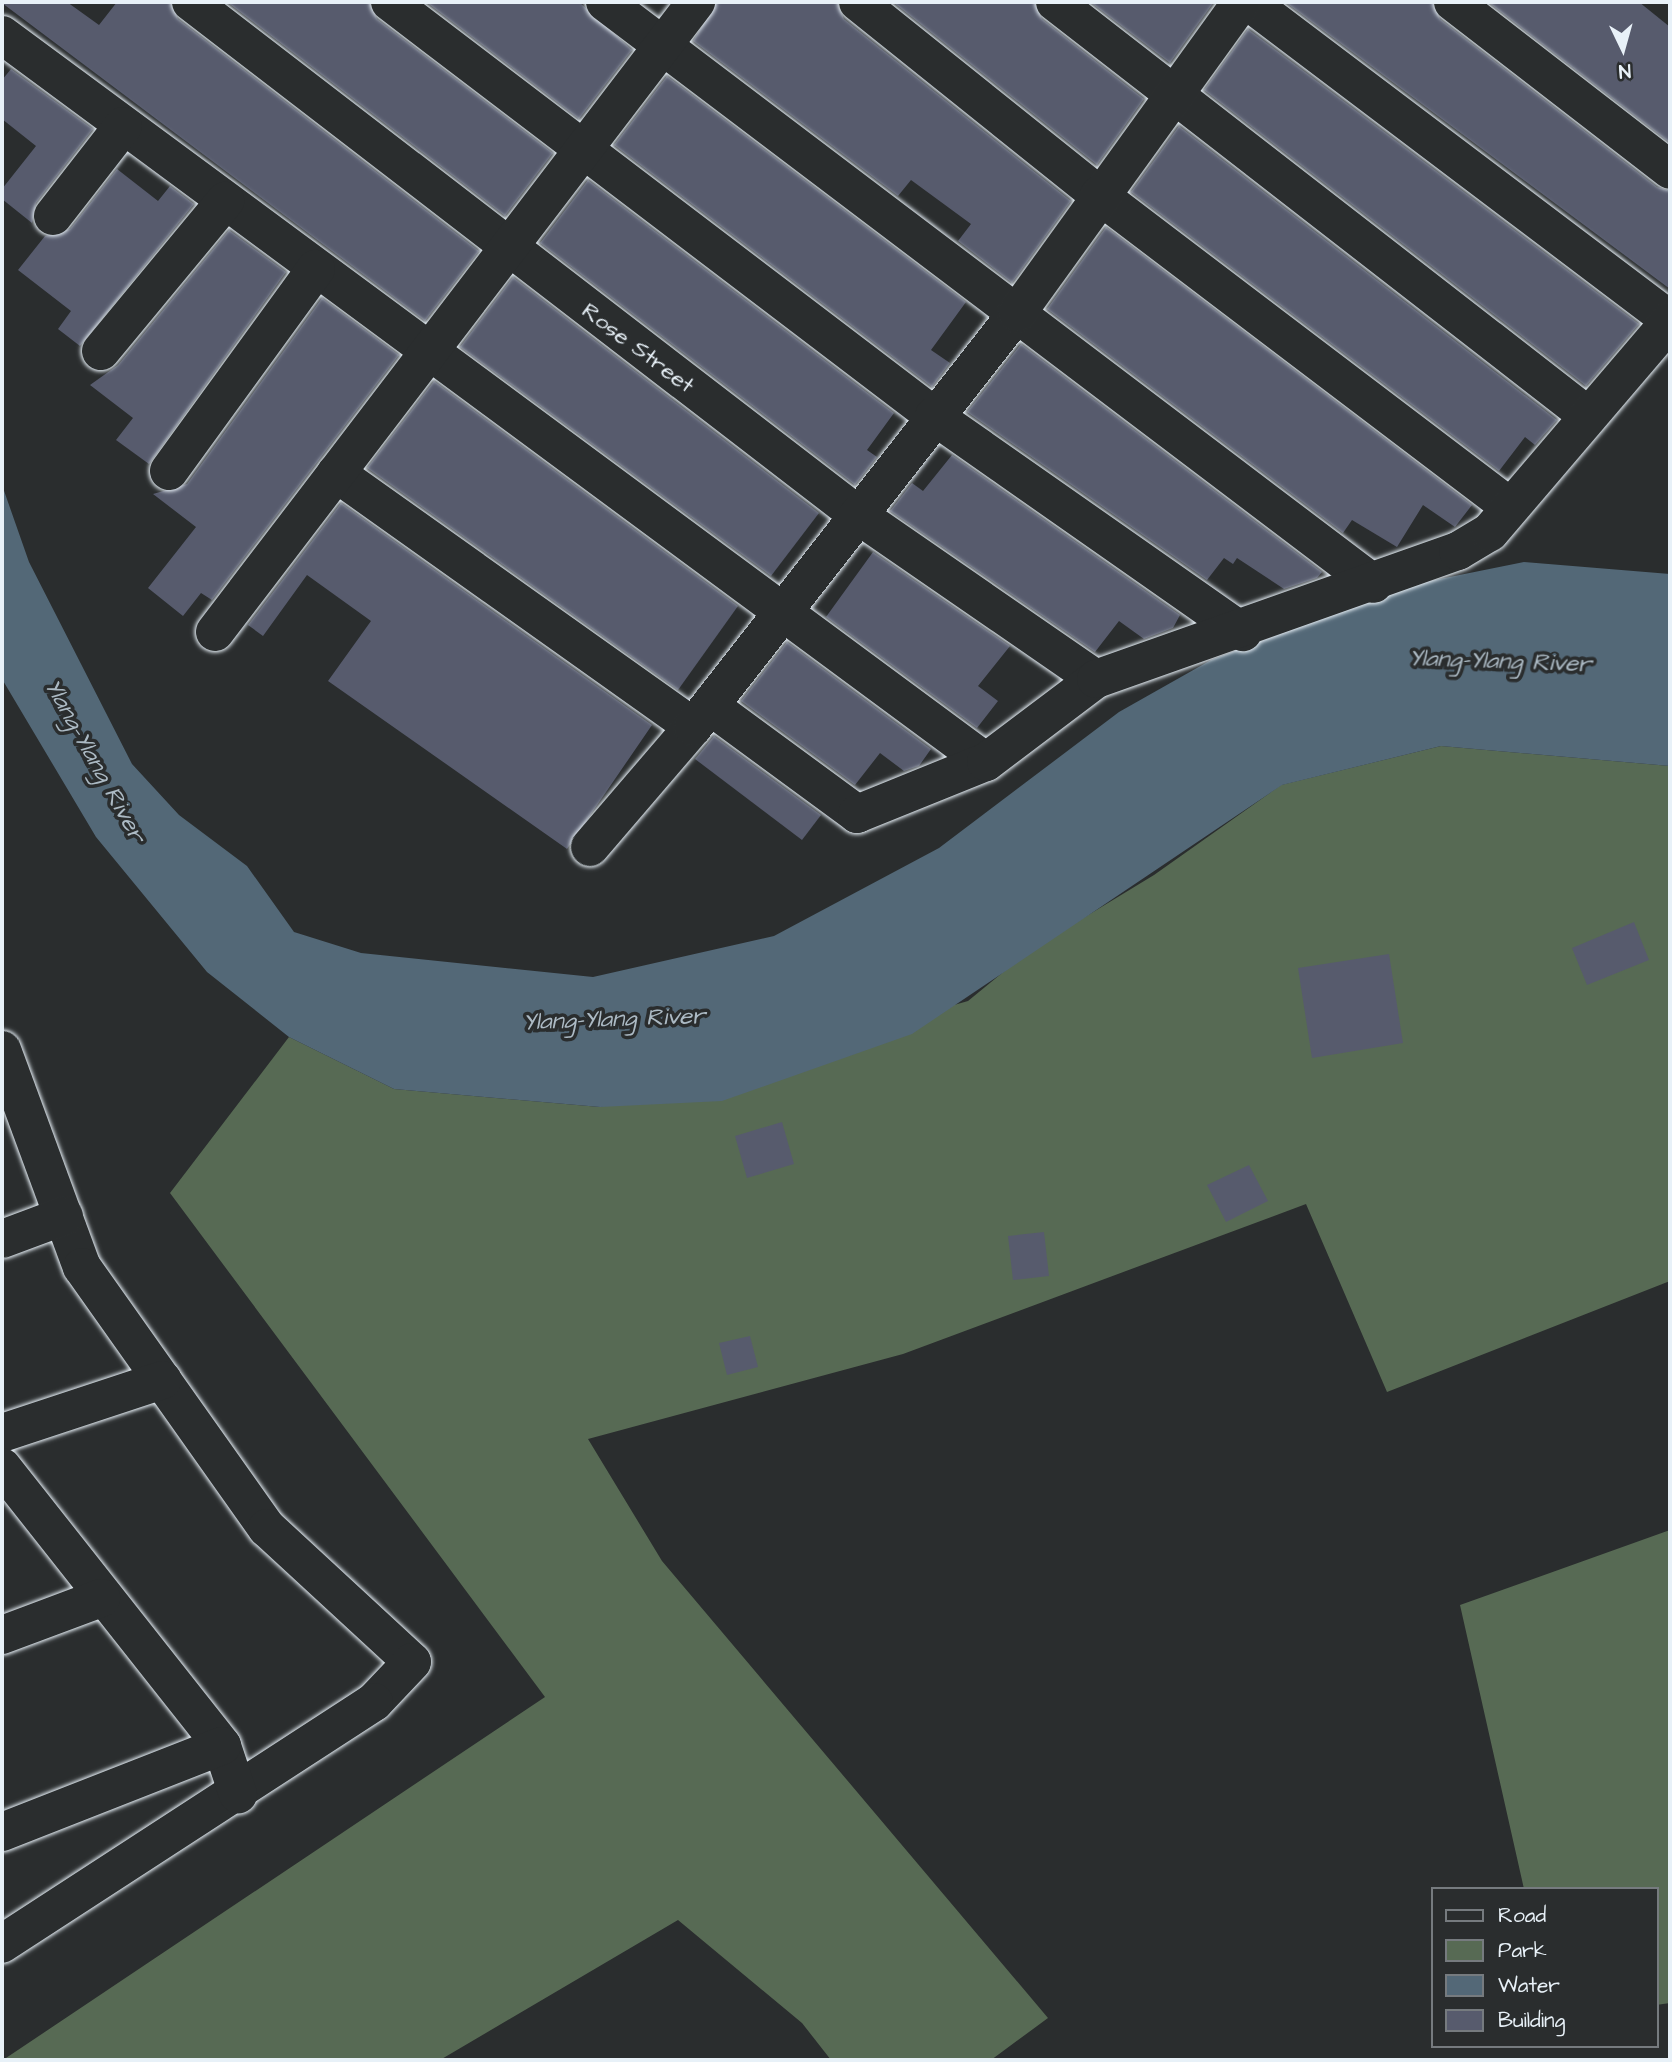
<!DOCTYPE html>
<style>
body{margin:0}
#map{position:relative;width:1672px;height:2062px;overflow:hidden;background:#2a2d2e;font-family:"Architects Daughter",sans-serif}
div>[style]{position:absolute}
.green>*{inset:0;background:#576a54}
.water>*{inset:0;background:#536877}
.building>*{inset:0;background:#575b6d}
.roads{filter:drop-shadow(0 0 2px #e8f1f8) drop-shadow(0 0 2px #e8f1f8)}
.minor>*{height:38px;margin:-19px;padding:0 19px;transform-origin:19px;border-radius:19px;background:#2a2d2e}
span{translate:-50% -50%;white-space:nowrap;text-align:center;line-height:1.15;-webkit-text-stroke:7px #2a2d2e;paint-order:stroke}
.street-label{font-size:23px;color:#e8f1f8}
.water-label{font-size:24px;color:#acbac4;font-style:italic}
.frame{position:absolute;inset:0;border:4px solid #e8f1f8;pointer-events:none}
.legend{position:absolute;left:1431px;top:1887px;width:228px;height:161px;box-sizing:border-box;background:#2a2d2e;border:2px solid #767b7f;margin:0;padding:9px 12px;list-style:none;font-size:21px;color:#e8f1f8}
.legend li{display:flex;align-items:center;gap:14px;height:35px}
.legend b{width:35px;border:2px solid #767b7f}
.north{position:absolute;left:1588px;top:14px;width:70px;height:70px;-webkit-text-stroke:5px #2a2d2e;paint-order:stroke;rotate:175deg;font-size:19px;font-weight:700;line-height:28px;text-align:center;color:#e8f1f8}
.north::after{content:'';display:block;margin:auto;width:24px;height:32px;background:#e8f1f8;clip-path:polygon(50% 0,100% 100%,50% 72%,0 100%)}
</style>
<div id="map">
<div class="green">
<i style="clip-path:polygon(1441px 746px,1670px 766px,1670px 1281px,1387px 1392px,1306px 1204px,903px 1354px,588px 1439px,662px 1561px,1048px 2018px,991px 2060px,831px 2060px,802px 2023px,678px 1920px,440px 2060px,3px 2060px,545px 1697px,170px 1193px,289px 1037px,394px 1089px,600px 1107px,968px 1001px,1029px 951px,1154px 875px,1281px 785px)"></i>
<i style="clip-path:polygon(1670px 1530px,1670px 2003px,1656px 2005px,1656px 1889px,1524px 1889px,1460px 1605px)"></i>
</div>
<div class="water">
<i style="clip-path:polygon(2px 485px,29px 562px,132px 764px,179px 815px,247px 866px,294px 932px,361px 953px,593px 977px,774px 936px,939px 848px,1119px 712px,1211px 660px,1410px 585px,1524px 562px,1670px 574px,1670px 766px,1441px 746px,1282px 785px,912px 1034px,722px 1101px,600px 1107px,394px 1089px,289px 1037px,207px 972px,96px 837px,2px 679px)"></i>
</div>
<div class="building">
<i style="clip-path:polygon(67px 2px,99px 25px,117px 2px,170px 2px,178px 19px,479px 251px,425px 321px,2px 3px)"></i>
<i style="clip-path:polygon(227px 2px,369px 2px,377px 19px,553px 153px,505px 216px)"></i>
<i style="clip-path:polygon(426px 2px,579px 2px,632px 50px,579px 119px)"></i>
<i style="clip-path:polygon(717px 2px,837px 2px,844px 19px,1071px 201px,1012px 283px,958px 241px,971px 224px,911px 180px,898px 196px,693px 41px)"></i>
<i style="clip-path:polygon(893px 2px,1034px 2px,1042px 19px,1144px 99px,1097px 165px)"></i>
<i style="clip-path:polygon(1090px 2px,1214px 2px,1170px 63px)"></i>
<i style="clip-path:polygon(1285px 2px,1432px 2px,1440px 19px,1657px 187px,1670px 191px,1670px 289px)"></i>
<i style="clip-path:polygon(1488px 2px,1639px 2px,1670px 27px,1670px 143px)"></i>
<i style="clip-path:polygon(1248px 29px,1639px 324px,1586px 386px,1204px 90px)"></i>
<i style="clip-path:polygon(11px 69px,93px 129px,36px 203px,32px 223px,2px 199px,2px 189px,36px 146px,2px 119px,2px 80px)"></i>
<i style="clip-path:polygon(667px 76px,966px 302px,931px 350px,950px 363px,932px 387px,614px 145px)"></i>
<i style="clip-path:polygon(1179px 126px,1557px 420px,1535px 445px,1525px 437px,1499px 471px,1131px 192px)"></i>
<i style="clip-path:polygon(117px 169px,158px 201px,170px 186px,194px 204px,80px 346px,58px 329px,71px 311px,18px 270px,45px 236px,70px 229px)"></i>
<i style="clip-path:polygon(588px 180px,894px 413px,867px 450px,877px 457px,855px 485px,540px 243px)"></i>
<i style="clip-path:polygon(1106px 227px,1472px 505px,1455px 527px,1423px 505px,1397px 547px,1352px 520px,1343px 533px,1047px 309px)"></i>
<i style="clip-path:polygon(229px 230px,286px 272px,149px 464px,116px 440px,133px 418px,90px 385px,118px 365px)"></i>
<i style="clip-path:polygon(513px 277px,819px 513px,771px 576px,460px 347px)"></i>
<i style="clip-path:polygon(322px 298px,399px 355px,212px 600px,201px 593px,183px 616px,148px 588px,196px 527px,153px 494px,187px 484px)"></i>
<i style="clip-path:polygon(1021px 344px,1322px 572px,1317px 578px,1284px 589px,1237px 558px,1233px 564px,1224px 558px,1207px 580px,967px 412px)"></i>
<i style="clip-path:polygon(434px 381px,738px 606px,678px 690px,367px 468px)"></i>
<i style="clip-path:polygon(952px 455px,1180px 615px,1173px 628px,1144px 639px,1119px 621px,1095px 652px,890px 511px,912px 483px,923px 491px)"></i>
<i style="clip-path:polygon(341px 503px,652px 725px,567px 849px,328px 681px,371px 621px,307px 575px,263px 636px,248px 625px)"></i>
<i style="clip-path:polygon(873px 552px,1010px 646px,978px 686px,998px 701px,977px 728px,826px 617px)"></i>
<i style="clip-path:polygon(787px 642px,931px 749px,919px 766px,904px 771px,880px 753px,855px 785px,741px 701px)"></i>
<i style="clip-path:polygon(714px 736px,821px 815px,802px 840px,695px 759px)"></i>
<i style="clip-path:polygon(1634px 922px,1649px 960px,1587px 985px,1572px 948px)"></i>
<i style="clip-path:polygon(1389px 954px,1403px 1043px,1312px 1058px,1298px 968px)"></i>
<i style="clip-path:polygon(782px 1122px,794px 1164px,747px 1178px,735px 1136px)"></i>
<i style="clip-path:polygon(1249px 1165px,1268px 1201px,1226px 1222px,1207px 1185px)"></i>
<i style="clip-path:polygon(1044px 1232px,1049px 1276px,1013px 1280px,1008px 1236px)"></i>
<i style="clip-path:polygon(750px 1336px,758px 1367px,727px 1375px,719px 1343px)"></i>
</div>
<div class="roads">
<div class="minor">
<i style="left:191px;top:2px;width:841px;rotate:37.56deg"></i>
<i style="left:858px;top:515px;width:289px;rotate:34.6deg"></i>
<i style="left:390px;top:2px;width:684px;rotate:37.27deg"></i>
<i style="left:934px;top:416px;width:377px;rotate:35deg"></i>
<i style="left:605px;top:2px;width:964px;rotate:37.12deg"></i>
<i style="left:858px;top:2px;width:309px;rotate:38.7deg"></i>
<i style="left:1099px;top:195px;width:516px;rotate:37.2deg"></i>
<i style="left:1055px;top:2px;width:673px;rotate:37.82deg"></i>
<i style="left:1249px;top:2px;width:528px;rotate:37.07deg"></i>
<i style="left:1453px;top:2px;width:274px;rotate:37.7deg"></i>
<i style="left:2px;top:35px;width:1223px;rotate:36.46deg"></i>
<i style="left:53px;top:216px;width:114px;rotate:-52.1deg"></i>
<i style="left:101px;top:351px;width:195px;rotate:-50.4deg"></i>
<i style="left:169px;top:471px;width:250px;rotate:-54deg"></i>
<i style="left:336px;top:473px;width:438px;rotate:35.4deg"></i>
<i style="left:215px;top:632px;width:793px;rotate:-52.64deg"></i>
<i style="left:713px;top:701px;width:15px;rotate:58deg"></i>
<i style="left:721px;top:714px;width:169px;rotate:36.3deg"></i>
<i style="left:857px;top:814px;width:139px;rotate:-22deg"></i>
<i style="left:986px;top:762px;width:138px;rotate:-37deg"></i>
<i style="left:1096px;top:679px;width:384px;rotate:-19.5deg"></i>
<i style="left:1458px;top:551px;width:37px;rotate:-31deg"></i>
<i style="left:1490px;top:532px;width:277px;rotate:-49.5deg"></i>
<i style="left:590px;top:847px;width:158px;rotate:-49.4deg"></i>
<i style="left:693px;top:727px;width:526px;rotate:-51.95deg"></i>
<i style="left:1017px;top:313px;width:383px;rotate:-54.2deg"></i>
<i style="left:2px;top:1050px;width:231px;rotate:69.8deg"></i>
<i style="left:82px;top:1267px;width:320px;rotate:54.7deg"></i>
<i style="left:267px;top:1528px;width:197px;rotate:42.7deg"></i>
<i style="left:412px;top:1662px;width:55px;rotate:133.5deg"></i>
<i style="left:374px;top:1702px;width:444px;rotate:147deg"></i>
<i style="left:2px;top:1239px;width:66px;rotate:-20.4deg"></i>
<i style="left:2px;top:1433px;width:169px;rotate:-18.3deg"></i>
<i style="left:2px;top:1467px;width:355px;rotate:51.7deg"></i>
<i style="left:222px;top:1746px;width:51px;rotate:71.6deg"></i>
<i style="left:2px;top:1635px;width:106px;rotate:-20.5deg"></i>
<i style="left:2px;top:1832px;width:236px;rotate:-21.4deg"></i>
</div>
</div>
<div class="street-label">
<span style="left:638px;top:348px;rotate:37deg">Rose Street</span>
</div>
<div class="water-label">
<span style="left:1500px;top:662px;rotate:2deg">Ylang-Ylang River</span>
<span style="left:94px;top:761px;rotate:61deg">Ylang-Ylang River</span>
<span style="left:614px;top:1020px;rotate:-2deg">Ylang-Ylang River</span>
</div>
<div class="frame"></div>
<ul class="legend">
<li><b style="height:9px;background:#2a2d2e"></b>Road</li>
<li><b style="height:19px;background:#576a54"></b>Park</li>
<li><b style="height:19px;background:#536877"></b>Water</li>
<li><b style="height:19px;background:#575b6d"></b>Building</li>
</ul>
<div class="north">N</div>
</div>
